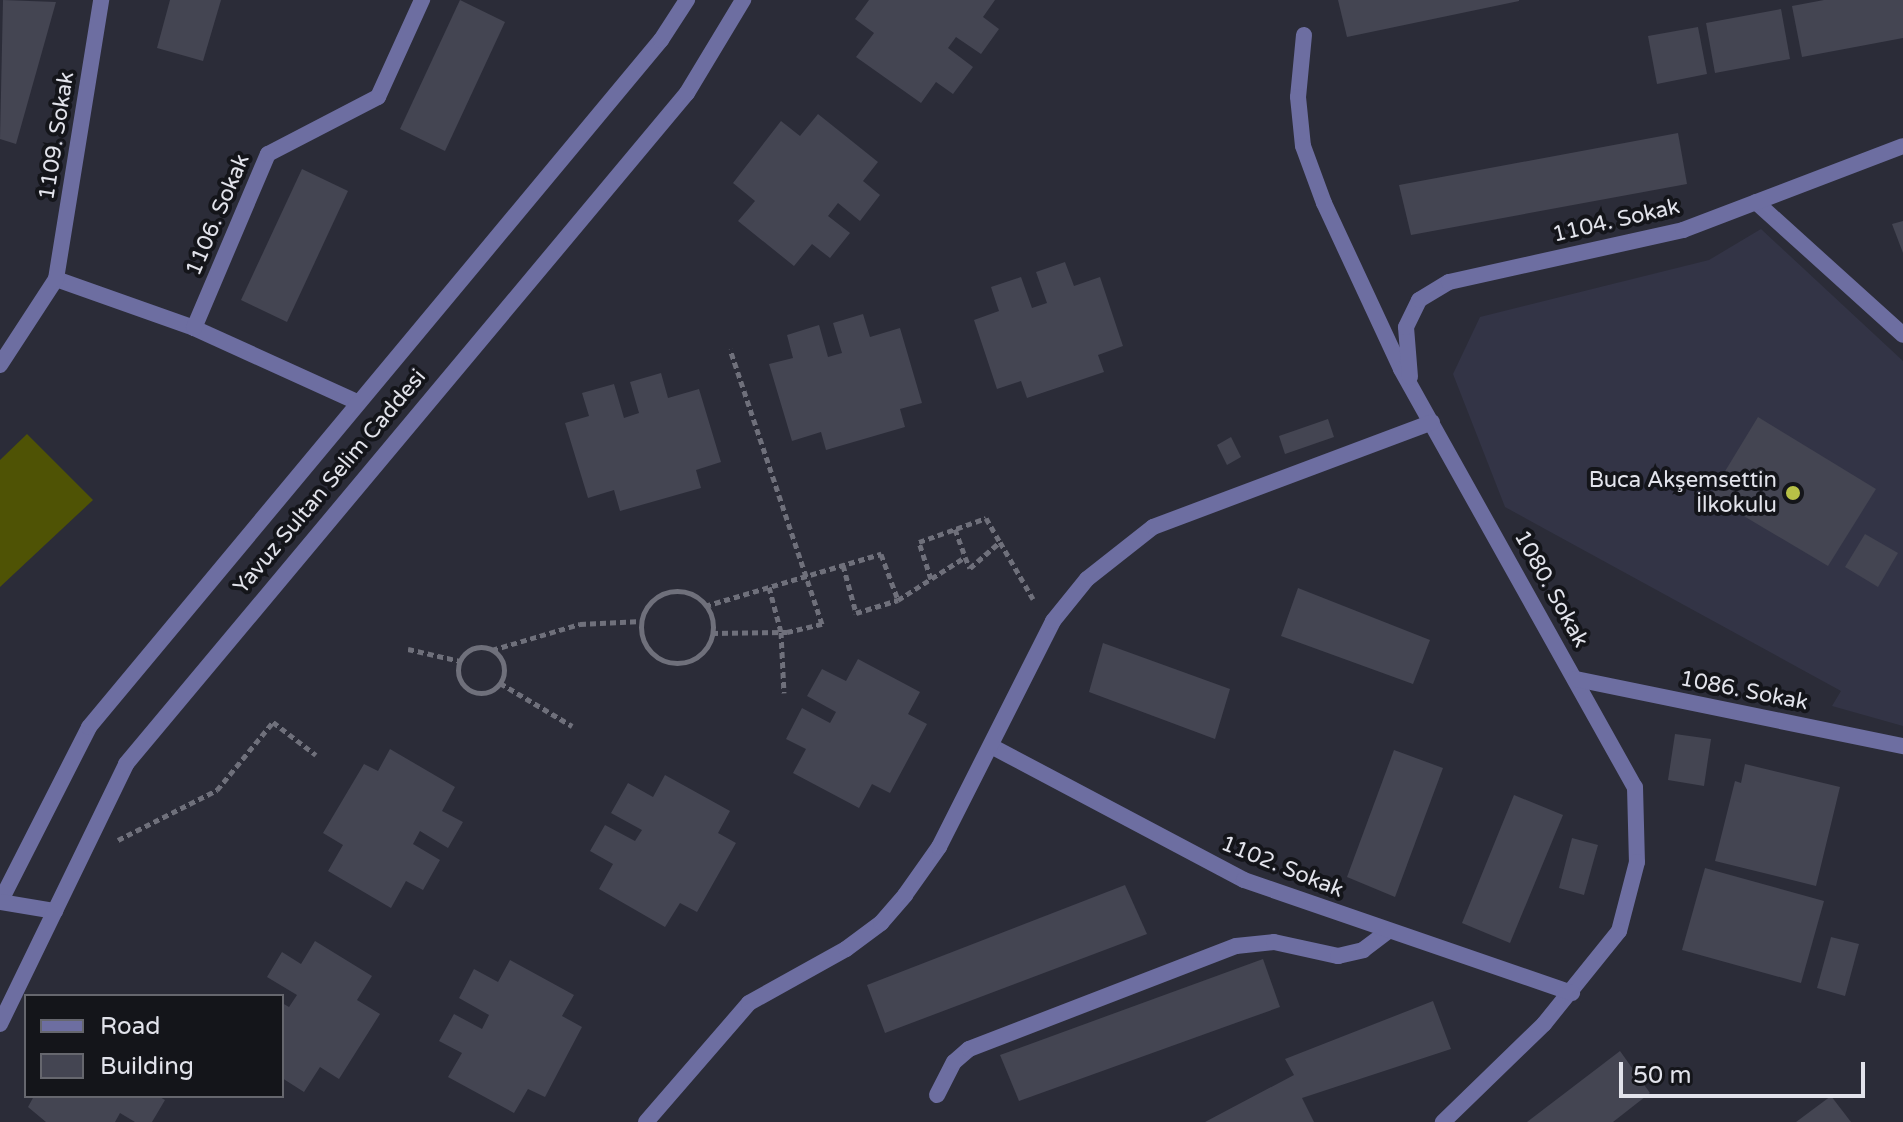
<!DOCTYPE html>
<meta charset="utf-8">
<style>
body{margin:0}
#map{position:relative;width:1903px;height:1122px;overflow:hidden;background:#2b2c38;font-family:"Varela Round",sans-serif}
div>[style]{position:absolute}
.built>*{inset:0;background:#333446}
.green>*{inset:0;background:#4f5305}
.building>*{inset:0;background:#444552}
.path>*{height:5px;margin-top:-2.5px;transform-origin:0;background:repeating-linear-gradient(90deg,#6f707b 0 6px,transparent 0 10px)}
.path>.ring{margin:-2.5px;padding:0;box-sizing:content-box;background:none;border:5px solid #6f707b;border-radius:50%}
.service>*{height:16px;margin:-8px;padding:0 8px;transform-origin:8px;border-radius:8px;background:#6d6ea1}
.minor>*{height:16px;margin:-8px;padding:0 8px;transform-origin:8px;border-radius:8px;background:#6d6ea1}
.tertiary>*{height:16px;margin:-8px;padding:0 8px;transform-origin:8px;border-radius:8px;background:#6d6ea1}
.dots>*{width:22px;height:22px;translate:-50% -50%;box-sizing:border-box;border:4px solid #14151a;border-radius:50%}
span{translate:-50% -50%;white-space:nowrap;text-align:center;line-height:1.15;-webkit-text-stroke:8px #14151a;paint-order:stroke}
.street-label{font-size:22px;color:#e2e3eb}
.poi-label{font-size:22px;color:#e2e3eb}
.right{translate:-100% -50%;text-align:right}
.legend{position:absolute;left:24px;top:994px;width:260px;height:104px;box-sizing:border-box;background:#14151a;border:2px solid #66676e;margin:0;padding:10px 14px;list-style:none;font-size:24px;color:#e2e3eb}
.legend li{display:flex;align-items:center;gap:16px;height:40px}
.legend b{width:40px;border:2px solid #66676e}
.scale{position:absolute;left:1619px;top:1062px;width:246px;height:36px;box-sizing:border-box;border:4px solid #e2e3eb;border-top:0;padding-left:10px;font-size:24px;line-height:28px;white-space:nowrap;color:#e2e3eb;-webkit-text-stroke:6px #14151a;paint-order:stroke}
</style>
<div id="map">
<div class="built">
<i style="clip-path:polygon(1761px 229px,1903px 361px,1903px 726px,1832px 706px,1841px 691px,1505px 507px,1453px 374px,1480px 317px,1709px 260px)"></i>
</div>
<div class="green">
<i style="clip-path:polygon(27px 434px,93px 500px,0 587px,0 460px)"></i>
</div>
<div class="building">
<i style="clip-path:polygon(3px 0,56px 2px,16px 144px,0 139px)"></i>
<i style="clip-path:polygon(170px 0,221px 0,203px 61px,157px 48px)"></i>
<i style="clip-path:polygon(460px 0,505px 22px,445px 151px,400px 129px)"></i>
<i style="clip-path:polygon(869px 0,995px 0,983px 17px,999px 29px,981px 54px,956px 37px,948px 48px,973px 67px,953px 94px,936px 82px,921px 103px,856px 57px,874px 33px,855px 19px)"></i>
<i style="clip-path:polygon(1338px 0,1519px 0,1519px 1px,1347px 37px)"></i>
<i style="clip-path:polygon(1824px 0,1903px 0,1903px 38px,1802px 57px,1792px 6px)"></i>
<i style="clip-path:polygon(1781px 9px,1790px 59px,1715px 73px,1706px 23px)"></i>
<i style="clip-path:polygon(1698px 27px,1707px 74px,1657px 84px,1648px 36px)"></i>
<i style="clip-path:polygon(818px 114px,878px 162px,863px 181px,880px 195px,860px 221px,838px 203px,828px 216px,850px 233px,830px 258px,812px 244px,794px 266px,738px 221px,755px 201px,733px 183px,781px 121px,800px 136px)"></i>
<i style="clip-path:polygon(1678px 133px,1687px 184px,1411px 235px,1399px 185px)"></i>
<i style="clip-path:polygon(302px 169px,348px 191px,287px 322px,241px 300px)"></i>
<i style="clip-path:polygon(1903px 221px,1903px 253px,1892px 224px)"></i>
<i style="clip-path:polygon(1065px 262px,1074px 286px,1100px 277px,1123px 346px,1098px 355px,1104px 372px,1027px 398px,1021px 381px,997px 389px,974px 320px,999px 311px,991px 287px,1021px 277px,1032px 308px,1047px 303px,1036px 272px)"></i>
<i style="clip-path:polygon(863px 314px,870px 337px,900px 328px,922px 403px,900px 409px,905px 427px,826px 450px,821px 432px,792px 441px,769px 364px,793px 358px,787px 335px,819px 325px,828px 357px,842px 353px,833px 323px)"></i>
<i style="clip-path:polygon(661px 373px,668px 398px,699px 389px,721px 462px,696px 470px,701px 488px,620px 511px,614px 490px,588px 498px,565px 423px,589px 416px,582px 393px,614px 384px,624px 418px,639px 413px,630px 382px)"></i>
<i style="clip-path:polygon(1758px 417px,1876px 489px,1828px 566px,1710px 496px)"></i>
<i style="clip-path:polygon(1328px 419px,1334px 437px,1285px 454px,1279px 436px)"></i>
<i style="clip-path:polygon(1231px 437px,1241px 457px,1227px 465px,1217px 445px)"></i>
<i style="clip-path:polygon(1865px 534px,1898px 553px,1878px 587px,1845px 567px)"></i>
<i style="clip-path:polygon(1298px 588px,1430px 640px,1413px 684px,1281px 636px)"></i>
<i style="clip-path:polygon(1103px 643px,1230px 689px,1215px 739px,1089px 692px)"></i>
<i style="clip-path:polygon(858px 659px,920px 692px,908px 714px,927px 724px,890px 793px,872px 784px,859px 808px,793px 773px,806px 749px,786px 739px,802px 708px,830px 723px,836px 712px,807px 696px,822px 669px,846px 681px)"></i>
<i style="clip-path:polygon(1675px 734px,1711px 739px,1704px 786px,1668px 780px)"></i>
<i style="clip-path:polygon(390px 749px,455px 787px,442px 811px,463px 822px,448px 848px,420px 831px,413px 844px,440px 860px,423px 890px,406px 881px,391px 908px,328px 871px,343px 845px,323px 833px,364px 764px,378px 771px)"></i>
<i style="clip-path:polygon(1394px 750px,1443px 768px,1395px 897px,1347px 877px)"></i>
<i style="clip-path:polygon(1745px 764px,1840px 787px,1816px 886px,1715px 861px,1735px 781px,1741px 783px)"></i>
<i style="clip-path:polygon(665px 775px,730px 811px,718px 833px,736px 843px,697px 912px,680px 903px,665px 927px,599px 889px,613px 864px,590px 851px,605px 825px,635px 841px,642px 830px,611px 813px,628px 783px,653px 797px)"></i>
<i style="clip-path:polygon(1514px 795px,1563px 815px,1510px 943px,1462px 923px)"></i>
<i style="clip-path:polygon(1572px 838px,1598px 845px,1584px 895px,1559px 888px)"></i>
<i style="clip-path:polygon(1705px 868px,1824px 901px,1801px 983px,1682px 950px)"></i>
<i style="clip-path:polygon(1125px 885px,1147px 934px,885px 1033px,867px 985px)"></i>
<i style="clip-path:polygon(1831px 937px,1859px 944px,1845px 996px,1817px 988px)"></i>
<i style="clip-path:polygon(315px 941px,372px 976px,357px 1000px,380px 1014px,339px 1079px,320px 1067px,304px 1092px,282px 1078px,282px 1003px,289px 1007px,297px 995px,267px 977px,282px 952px,301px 964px)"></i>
<i style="clip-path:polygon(1263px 959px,1280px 1007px,1019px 1101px,1000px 1055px)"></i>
<i style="clip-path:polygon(510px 960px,574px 995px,562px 1016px,582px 1027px,545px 1097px,528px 1089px,514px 1113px,448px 1077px,462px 1053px,439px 1041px,454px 1014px,482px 1029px,489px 1015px,459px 998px,474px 969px,498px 982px)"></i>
<i style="clip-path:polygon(1433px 1001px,1451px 1049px,1302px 1098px,1314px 1122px,1205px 1122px,1294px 1075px,1285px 1059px)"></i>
<i style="clip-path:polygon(1620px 1051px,1650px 1093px,1613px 1122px,1527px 1122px)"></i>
<i style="clip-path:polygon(34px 1096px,158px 1096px,165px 1100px,152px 1122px,135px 1122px,120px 1113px,115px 1122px,46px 1122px,28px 1107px)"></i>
<i style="clip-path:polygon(1831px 1096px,1851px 1122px,1796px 1122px)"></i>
</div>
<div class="path">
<i style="left:955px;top:529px;width:30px;rotate:70deg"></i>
<i style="left:843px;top:565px;width:50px;rotate:74.8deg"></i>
<i style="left:856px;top:613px;width:44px;rotate:-17.2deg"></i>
<i style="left:931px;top:579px;width:39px;rotate:-108deg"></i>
<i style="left:919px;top:542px;width:71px;rotate:-19.7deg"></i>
<i style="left:986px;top:518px;width:28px;rotate:60deg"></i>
<i style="left:769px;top:587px;width:47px;rotate:75.1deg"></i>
<i style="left:781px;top:632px;width:61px;rotate:87.2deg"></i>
<i class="ring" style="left:641px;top:591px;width:67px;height:67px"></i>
<i style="left:705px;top:606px;width:184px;rotate:-16.5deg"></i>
<i style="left:881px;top:554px;width:49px;rotate:69.7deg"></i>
<i style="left:898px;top:600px;width:80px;rotate:-32.7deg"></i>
<i style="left:965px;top:557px;width:12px;rotate:66deg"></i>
<i style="left:970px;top:568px;width:40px;rotate:-41deg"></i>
<i style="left:1000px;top:542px;width:66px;rotate:59.9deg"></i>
<i style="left:712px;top:633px;width:75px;rotate:-0.8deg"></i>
<i style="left:787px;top:632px;width:36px;rotate:-13deg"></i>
<i style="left:822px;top:624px;width:290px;rotate:-108.5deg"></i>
<i class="ring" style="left:458px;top:647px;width:41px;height:41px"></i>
<i style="left:408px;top:649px;width:53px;rotate:13deg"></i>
<i style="left:492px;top:650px;width:92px;rotate:-16.5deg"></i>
<i style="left:580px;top:624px;width:62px;rotate:-2.8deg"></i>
<i style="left:500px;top:683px;width:84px;rotate:30.8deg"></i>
<i style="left:118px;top:840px;width:111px;rotate:-26.8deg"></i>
<i style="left:217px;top:790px;width:88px;rotate:-50.5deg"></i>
<i style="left:273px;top:722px;width:54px;rotate:37.5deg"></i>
</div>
<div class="service">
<i style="left:937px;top:1095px;width:37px;rotate:-63deg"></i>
<i style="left:954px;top:1062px;width:20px;rotate:-41deg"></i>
<i style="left:969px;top:1049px;width:286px;rotate:-21.1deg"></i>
<i style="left:1236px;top:946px;width:38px;rotate:-6deg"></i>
<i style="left:1274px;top:942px;width:66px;rotate:12.3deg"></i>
<i style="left:1338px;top:956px;width:26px;rotate:-13deg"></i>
<i style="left:1363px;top:950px;width:31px;rotate:-37deg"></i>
</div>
<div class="minor">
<i style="left:1304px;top:35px;width:62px;rotate:95.5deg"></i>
<i style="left:1298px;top:97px;width:49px;rotate:84.2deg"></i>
<i style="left:1303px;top:146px;width:61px;rotate:69.8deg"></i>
<i style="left:1324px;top:203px;width:183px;rotate:65.1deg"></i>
<i style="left:1401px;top:369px;width:479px;rotate:60.8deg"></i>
<i style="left:1635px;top:787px;width:75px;rotate:88.5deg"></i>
<i style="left:1637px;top:862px;width:71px;rotate:104.6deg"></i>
<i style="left:1619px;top:931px;width:119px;rotate:128.9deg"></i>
<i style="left:1544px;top:1024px;width:141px;rotate:135.9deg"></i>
<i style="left:1756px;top:202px;width:198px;rotate:42.1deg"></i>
<i style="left:56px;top:279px;width:146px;rotate:19.5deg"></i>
<i style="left:194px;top:328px;width:179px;rotate:24.4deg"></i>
<i style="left:194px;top:328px;width:189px;rotate:-67deg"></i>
<i style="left:268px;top:154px;width:124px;rotate:-27.4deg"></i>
<i style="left:378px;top:97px;width:107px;rotate:-65.6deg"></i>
<i style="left:0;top:365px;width:103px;rotate:-56.9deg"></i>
<i style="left:56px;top:279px;width:283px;rotate:-80.8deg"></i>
<i style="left:1410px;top:377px;width:50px;rotate:-94.6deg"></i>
<i style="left:1406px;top:327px;width:30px;rotate:-64deg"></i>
<i style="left:1419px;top:300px;width:35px;rotate:-31deg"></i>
<i style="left:1449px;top:282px;width:240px;rotate:-12.5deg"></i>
<i style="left:1683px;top:230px;width:235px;rotate:-20.9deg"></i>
<i style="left:1576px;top:679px;width:334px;rotate:11.6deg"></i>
<i style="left:991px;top:746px;width:286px;rotate:27.9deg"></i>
<i style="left:1244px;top:880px;width:347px;rotate:19deg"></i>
<i style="left:646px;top:1122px;width:157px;rotate:-49.1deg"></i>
<i style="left:749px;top:1003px;width:111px;rotate:-29.1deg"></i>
<i style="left:846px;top:949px;width:44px;rotate:-36.6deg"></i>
<i style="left:881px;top:923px;width:37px;rotate:-49deg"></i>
<i style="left:905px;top:895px;width:59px;rotate:-54.7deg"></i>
<i style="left:939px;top:847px;width:253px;rotate:-63.2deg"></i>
<i style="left:1053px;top:621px;width:54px;rotate:-51deg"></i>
<i style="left:1087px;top:579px;width:84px;rotate:-38.2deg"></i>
<i style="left:1153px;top:527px;width:298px;rotate:-20.6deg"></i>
</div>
<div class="tertiary">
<i style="left:0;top:902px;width:196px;rotate:-63deg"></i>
<i style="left:89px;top:727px;width:894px;rotate:-50.22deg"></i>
<i style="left:661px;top:40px;width:48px;rotate:-57deg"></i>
<i style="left:0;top:902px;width:56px;rotate:9.3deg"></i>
<i style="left:0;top:1024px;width:289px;rotate:-64.1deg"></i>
<i style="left:126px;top:764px;width:875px;rotate:-50.1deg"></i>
<i style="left:687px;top:93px;width:109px;rotate:-58.9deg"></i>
</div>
<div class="dots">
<i style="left:1793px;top:493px;background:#b8c147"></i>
</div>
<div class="street-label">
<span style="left:57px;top:136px;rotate:-81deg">1109. Sokak</span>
<span style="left:218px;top:215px;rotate:-67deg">1106. Sokak</span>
<span style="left:1616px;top:221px;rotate:-13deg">1104. Sokak</span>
<span style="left:330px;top:482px;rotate:-50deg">Yavuz Sultan Selim Caddesi</span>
<span style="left:1551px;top:589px;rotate:61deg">1080. Sokak</span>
<span style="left:1744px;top:691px;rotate:11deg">1086. Sokak</span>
<span style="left:1282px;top:867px;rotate:22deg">1102. Sokak</span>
</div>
<div class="poi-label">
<span class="right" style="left:1777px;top:493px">Buca Akşemsettin<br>İlkokulu</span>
</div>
<ul class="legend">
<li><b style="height:10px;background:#6d6ea1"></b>Road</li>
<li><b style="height:22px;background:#444552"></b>Building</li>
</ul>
<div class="scale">50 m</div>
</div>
